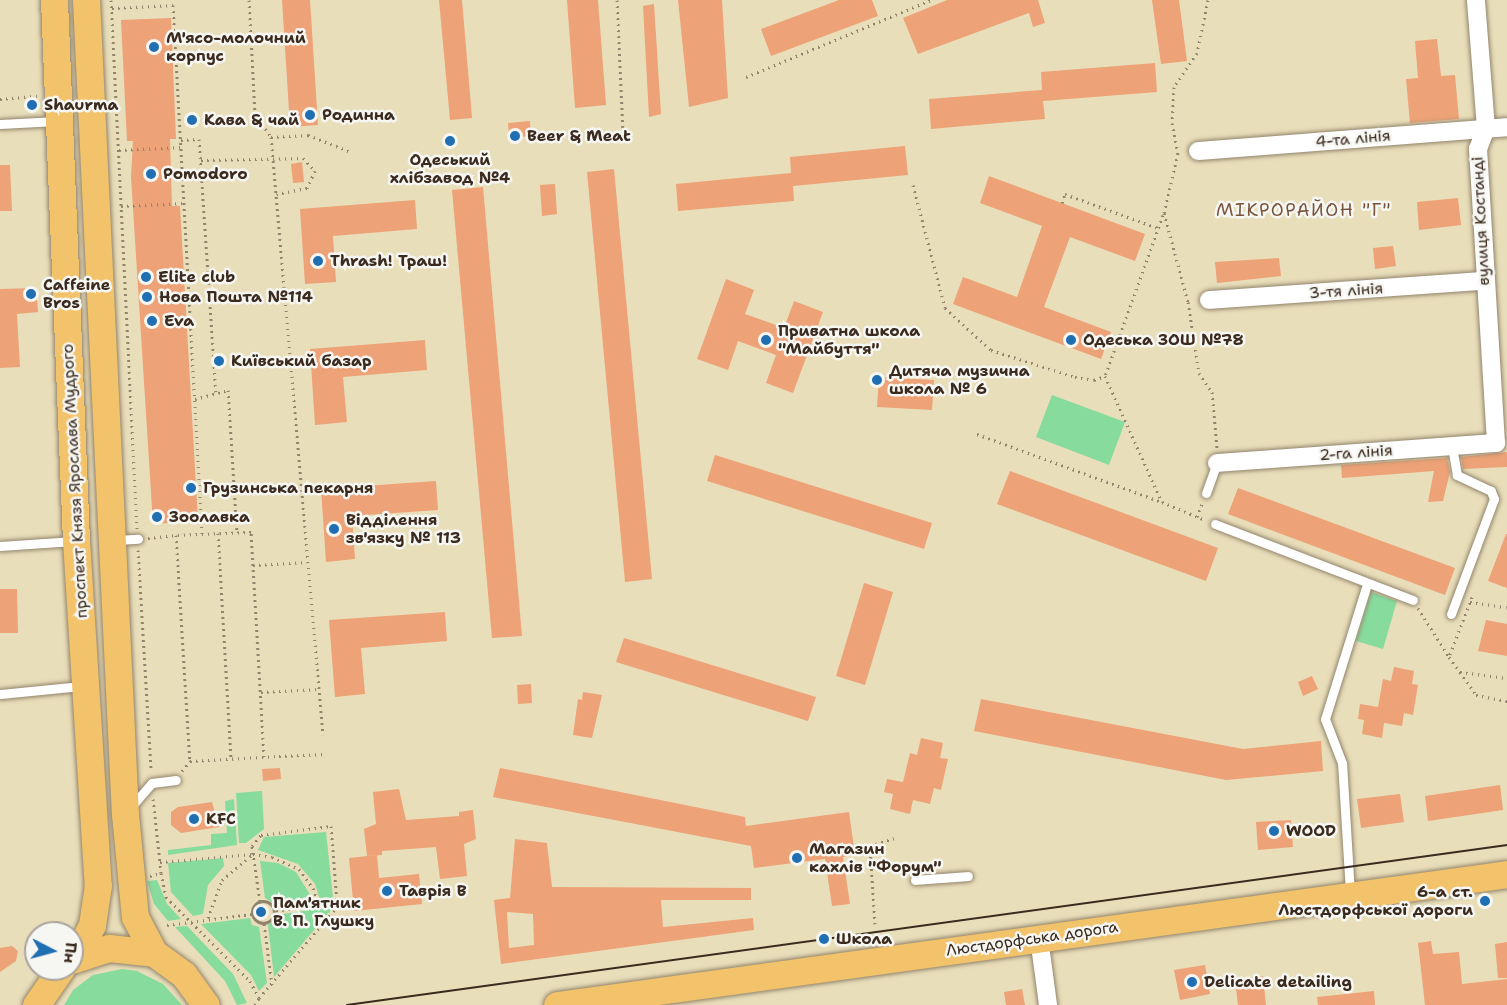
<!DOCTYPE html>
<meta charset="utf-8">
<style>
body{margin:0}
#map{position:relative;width:1507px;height:1005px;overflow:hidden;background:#e9deba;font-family:"Shantell Sans",sans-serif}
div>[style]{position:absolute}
.green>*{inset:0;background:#87db9d}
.building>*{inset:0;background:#eda277}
.path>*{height:3px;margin-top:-1.5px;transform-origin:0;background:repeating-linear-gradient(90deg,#92846c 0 1.5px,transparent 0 6px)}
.path>.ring{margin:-1.5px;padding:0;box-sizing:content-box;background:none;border:3px solid #92846c;border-radius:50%}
.roads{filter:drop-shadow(0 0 2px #92846c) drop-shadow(0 0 2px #92846c)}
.service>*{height:9px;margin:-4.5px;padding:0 4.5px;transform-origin:4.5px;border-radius:4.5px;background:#fff}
.minor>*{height:18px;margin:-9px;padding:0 9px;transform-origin:9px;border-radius:9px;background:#fff}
.primary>*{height:27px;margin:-13.5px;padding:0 13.5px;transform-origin:13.5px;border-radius:13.5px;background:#f2c36a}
.tram>*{height:1.5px;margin:-0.75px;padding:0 0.75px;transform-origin:0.75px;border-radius:0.75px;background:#3b2a1e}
.dots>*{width:16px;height:16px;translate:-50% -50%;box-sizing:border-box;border:3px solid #f6f6f2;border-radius:50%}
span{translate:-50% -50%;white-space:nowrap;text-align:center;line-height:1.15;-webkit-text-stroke:5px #f6f6f2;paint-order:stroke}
.poi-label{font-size:16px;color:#3b2a1e;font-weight:700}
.left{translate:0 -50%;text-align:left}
.right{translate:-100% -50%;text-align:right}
.street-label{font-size:16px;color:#3b2a1e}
.neighbourhood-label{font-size:18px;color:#79543d;letter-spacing:1.5px}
.north{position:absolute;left:24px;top:921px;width:60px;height:60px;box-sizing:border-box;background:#f6f6f2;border:2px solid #aba49d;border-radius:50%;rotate:96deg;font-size:16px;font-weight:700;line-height:24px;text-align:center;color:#3b2a1e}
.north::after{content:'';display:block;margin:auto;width:21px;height:27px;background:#1f6fb2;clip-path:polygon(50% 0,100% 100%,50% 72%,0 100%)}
</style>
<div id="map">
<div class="green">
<i style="clip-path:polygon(1052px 395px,1125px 422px,1109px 465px,1036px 437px)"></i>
<i style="clip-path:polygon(1371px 592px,1397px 601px,1383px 649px,1356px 641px)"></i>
<i style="clip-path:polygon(262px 791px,264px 829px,246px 843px,239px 843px,236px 793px)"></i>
<i style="clip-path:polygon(234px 799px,237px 845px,168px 855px,168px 850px,211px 845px,211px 834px,227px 833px,225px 801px)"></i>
<i style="clip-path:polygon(326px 832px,333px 898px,320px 900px,315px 884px,298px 864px,258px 850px,264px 837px)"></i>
<i style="clip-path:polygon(223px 858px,224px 866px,208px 885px,203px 914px,193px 916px,171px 892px,168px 863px)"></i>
<i style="clip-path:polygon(260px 861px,278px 863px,296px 872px,314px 901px,276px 905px,265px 898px)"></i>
<i style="clip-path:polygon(157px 880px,167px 904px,181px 919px,168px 921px,154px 904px,147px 881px)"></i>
<i style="clip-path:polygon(330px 907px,331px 910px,274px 977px,268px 925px,276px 915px)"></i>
<i style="clip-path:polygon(250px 918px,252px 925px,259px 927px,267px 983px,259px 991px,251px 975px,201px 924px)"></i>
<i style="clip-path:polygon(187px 926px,233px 974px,247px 1003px,237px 1005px,225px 981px,175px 927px)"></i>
<i style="clip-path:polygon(122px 969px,137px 971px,163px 984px,182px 1005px,64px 1005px,73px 990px,93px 975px)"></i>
</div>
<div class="building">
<i style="clip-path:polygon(282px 0,310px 0,318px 125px,290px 127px)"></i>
<i style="clip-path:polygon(439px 0,462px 0,472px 118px,450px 120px)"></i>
<i style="clip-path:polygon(567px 0,598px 0,606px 105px,575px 108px)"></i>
<i style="clip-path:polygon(678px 0,722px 0,728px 98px,689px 107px)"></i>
<i style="clip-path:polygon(839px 0,872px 0,878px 16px,771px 56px,761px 29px)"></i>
<i style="clip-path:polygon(947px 0,1038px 0,1045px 23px,1033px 27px,1029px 13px,918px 54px,903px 18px)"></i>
<i style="clip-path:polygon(1152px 0,1179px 0,1187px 61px,1161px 64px)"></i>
<i style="clip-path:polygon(654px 4px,661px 114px,649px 117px,643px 6px)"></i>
<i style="clip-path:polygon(171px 18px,176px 139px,170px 139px,172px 206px,180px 206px,198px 521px,153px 524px,131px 177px,133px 141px,127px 141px,121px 20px)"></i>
<i style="clip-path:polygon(1437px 39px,1441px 76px,1455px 75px,1459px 119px,1410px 123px,1406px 79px,1418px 78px,1415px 41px)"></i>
<i style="clip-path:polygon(1155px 63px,1157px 92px,1043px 101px,1045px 119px,931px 129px,929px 99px,1042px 90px,1041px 72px)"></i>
<i style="clip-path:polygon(530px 121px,531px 136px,509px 138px,508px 123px)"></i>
<i style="clip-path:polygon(905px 146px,908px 175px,793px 186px,794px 201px,678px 211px,676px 184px,791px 173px,790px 157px)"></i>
<i style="clip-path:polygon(302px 162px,304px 182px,293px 183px,291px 164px)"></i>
<i style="clip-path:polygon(0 165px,10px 165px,12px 211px,0 211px)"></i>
<i style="clip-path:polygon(614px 169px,652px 579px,625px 582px,587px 172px)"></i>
<i style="clip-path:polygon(989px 176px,1145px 234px,1135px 261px,1070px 237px,1044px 307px,1111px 332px,1101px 359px,953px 304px,963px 277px,1017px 297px,1042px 226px,980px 203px)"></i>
<i style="clip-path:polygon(555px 184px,557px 214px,542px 216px,540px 185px)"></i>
<i style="clip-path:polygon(483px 187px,522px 636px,492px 638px,452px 190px)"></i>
<i style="clip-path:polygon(1458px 198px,1461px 225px,1419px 230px,1417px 202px)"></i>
<i style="clip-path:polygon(415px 200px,417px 229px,333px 236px,336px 282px,305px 284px,300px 209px)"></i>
<i style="clip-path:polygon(1393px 246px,1396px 266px,1375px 269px,1373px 248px)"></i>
<i style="clip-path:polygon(1279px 258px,1281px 276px,1217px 283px,1215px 262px)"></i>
<i style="clip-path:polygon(726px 279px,754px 290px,745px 314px,784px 328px,794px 301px,823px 312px,793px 393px,766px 383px,776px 355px,738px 341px,728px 370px,697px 359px)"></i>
<i style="clip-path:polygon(36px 288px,38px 312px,17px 314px,20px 367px,0 368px,0 289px)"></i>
<i style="clip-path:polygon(425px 340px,427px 370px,343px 377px,347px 422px,315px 425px,310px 349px)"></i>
<i style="clip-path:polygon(879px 377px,934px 380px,932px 410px,877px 407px)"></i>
<i style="clip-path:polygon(1507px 452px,1507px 467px,1463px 469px,1461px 457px)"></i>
<i style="clip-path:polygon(715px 455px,932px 523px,924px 549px,707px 481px)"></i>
<i style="clip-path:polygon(1447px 458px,1450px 472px,1443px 501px,1428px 502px,1434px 471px,1342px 478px,1341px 465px)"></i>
<i style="clip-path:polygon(1010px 471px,1218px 548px,1206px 581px,997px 504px)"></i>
<i style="clip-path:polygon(436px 481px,438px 510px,352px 516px,355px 559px,326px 562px,321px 489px)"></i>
<i style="clip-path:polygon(1238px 488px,1455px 568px,1445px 595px,1228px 514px)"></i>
<i style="clip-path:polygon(1506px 534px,1507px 534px,1507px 588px,1488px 581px)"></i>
<i style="clip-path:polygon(864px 583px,893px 592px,865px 685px,836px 676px)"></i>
<i style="clip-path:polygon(0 589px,17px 589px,18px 633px,0 633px)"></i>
<i style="clip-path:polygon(445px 612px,447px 641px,361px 648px,365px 694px,335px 697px,329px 620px)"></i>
<i style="clip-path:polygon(1486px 620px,1507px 624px,1507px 656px,1478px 651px)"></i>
<i style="clip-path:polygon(624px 638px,816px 697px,808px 721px,616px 662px)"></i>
<i style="clip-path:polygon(1394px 667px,1414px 671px,1412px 684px,1418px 685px,1413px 715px,1404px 713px,1402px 726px,1384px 723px,1382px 738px,1362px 734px,1364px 720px,1358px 719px,1360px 704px,1378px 707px,1383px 679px,1391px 681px)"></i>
<i style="clip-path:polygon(1312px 676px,1318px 689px,1303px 696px,1298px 682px)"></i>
<i style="clip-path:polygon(531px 684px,532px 703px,518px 704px,517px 685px)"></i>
<i style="clip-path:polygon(583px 692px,602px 695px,592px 738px,573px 735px,578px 699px,582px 700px)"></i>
<i style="clip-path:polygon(981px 699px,1243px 749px,1321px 741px,1323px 771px,1226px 780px,974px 731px)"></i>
<i style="clip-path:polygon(921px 738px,943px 743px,940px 758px,948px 759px,941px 790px,934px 788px,930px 804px,913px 800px,910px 814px,890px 809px,893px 794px,884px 792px,887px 779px,903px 782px,910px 753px,917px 755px)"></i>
<i style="clip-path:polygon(280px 768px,281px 779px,263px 781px,262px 769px)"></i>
<i style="clip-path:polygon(500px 768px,745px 817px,746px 826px,849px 812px,855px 855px,843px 857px,850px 904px,832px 906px,825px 859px,754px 868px,751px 846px,493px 797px)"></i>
<i style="clip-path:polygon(1500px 785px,1503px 810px,1428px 821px,1425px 796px)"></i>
<i style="clip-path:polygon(399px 789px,406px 820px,459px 816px,459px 812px,473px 810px,476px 839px,464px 844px,467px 876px,440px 879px,436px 847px,382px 851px,382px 855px,367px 856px,364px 829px,376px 824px,373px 792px)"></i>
<i style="clip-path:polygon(1400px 794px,1404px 822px,1361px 828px,1357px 799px)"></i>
<i style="clip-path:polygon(212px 802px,219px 827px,181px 833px,171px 825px,171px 812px,178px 807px)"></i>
<i style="clip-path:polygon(1291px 820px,1293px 847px,1258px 850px,1256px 822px)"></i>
<i style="clip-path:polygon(evenodd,515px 839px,547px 843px,552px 887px,751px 888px,751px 900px,661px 900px,663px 927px,753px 918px,754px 930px,501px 964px,494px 900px,510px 898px,515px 839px,507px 912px,533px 914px,534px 945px,509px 948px,507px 912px)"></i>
<i style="clip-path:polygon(377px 855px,379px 878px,419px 874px,422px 904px,354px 911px,349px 858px)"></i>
<i style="clip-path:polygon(1431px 941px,1433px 954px,1459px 952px,1462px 984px,1507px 979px,1507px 1005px,1425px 1005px,1418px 943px)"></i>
<i style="clip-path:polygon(1507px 942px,1507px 978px,1498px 978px,1495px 944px)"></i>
<i style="clip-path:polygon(12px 946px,18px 951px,16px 961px,0 972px,0 948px)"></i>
<i style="clip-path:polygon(1205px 965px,1210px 994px,1180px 1000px,1174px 970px)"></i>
<i style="clip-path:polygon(1263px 976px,1266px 1005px,1238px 1005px,1235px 980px)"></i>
<i style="clip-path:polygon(1022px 989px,1025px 1005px,1006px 1005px,1004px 992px)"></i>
<i style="clip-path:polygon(1374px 991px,1375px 1005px,1318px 1005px,1317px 997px)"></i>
</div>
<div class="path">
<i style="left:111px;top:0;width:530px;rotate:87.19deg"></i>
<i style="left:249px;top:0;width:114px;rotate:87deg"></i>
<i style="left:255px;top:114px;width:28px;rotate:55deg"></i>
<i style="left:271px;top:137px;width:600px;rotate:85.03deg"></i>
<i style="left:617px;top:0;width:134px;rotate:87.4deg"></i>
<i style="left:1208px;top:0;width:54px;rotate:101.7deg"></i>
<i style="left:1197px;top:53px;width:41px;rotate:124.1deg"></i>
<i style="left:1174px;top:87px;width:36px;rotate:93deg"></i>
<i style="left:1172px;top:123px;width:31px;rotate:79deg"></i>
<i style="left:1178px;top:153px;width:62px;rotate:103.1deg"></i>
<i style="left:1164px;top:213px;width:92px;rotate:74.9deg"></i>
<i style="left:1188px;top:302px;width:72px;rotate:81.2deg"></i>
<i style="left:1199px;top:373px;width:23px;rotate:56deg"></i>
<i style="left:1212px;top:392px;width:56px;rotate:84.9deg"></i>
<i style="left:112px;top:8px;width:61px;rotate:-2.8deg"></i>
<i style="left:173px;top:5px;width:530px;rotate:86.86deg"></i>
<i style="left:746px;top:77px;width:200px;rotate:-22.6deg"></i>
<i style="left:0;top:99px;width:37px;rotate:-5deg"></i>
<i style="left:271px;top:137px;width:37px;rotate:-3deg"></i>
<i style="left:308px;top:135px;width:46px;rotate:21.6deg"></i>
<i style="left:181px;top:140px;width:18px;rotate:-3deg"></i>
<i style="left:199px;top:139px;width:254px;rotate:86.2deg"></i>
<i style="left:119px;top:150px;width:62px;rotate:-2.8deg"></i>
<i style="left:201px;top:160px;width:102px;rotate:-1.1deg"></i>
<i style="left:303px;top:158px;width:18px;rotate:47deg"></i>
<i style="left:315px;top:171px;width:19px;rotate:115deg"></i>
<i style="left:307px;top:188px;width:31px;rotate:169deg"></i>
<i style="left:913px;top:185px;width:127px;rotate:75.4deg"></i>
<i style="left:945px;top:308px;width:62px;rotate:42.4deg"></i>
<i style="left:991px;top:350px;width:88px;rotate:17.8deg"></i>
<i style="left:1075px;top:377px;width:19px;rotate:9deg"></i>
<i style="left:1094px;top:380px;width:12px;rotate:-20deg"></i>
<i style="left:1062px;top:203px;width:9px;rotate:-72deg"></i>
<i style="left:1065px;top:194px;width:99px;rotate:20.1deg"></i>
<i style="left:121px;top:206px;width:63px;rotate:-2.7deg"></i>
<i style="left:1163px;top:215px;width:171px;rotate:109.8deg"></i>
<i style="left:1105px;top:376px;width:138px;rotate:65.7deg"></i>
<i style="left:1162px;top:502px;width:47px;rotate:22.7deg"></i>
<i style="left:195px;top:399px;width:34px;rotate:-15deg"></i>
<i style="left:228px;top:390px;width:142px;rotate:86.4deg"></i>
<i style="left:977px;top:434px;width:197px;rotate:20.2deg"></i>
<i style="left:1197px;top:517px;width:17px;rotate:-69deg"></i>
<i style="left:218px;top:533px;width:226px;rotate:86.7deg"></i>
<i style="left:148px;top:538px;width:28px;rotate:-6deg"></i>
<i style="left:138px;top:550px;width:221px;rotate:86.6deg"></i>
<i style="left:253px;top:565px;width:54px;rotate:-3.2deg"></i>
<i style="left:1472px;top:597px;width:64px;rotate:111deg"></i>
<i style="left:1449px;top:657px;width:19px;rotate:54deg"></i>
<i style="left:1460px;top:672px;width:47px;rotate:7.3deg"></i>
<i style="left:1470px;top:602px;width:37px;rotate:8deg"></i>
<i style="left:1418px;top:608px;width:58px;rotate:57.7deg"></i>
<i style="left:1460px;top:672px;width:28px;rotate:55deg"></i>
<i style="left:1476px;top:695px;width:32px;rotate:11deg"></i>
<i style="left:261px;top:692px;width:57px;rotate:-3deg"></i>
<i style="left:264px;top:757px;width:225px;rotate:-93.3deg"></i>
<i style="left:251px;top:532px;width:75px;rotate:177.7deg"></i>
<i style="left:176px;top:535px;width:226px;rotate:86.5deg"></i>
<i style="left:190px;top:761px;width:89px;rotate:-3.2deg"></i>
<i style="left:279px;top:756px;width:45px;rotate:-2.5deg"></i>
<i style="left:182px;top:771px;width:13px;rotate:-51deg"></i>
<i style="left:153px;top:799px;width:63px;rotate:83.7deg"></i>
<i style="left:253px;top:854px;width:8px;rotate:-97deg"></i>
<i style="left:252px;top:846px;width:14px;rotate:-51deg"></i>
<i style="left:261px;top:835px;width:71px;rotate:-7.3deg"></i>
<i style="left:331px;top:826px;width:76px;rotate:85.5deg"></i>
<i style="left:161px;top:873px;width:11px;rotate:-95deg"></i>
<i style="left:160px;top:862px;width:93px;rotate:-4.9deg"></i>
<i style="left:150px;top:876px;width:11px;rotate:-15deg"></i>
<i style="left:161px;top:873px;width:25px;rotate:78deg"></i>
<i style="left:166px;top:897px;width:119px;rotate:45deg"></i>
<i style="left:250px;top:981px;width:19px;rotate:62deg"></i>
<i style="left:259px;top:998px;width:120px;rotate:-49.4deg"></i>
<i style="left:337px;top:907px;width:5px;rotate:-90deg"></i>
<i style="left:337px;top:902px;width:63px;rotate:171.7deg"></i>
<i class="ring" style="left:252px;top:901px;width:19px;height:19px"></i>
<i style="left:260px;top:901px;width:48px;rotate:-98.5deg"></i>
<i style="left:253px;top:854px;width:19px;rotate:9deg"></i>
<i style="left:272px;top:857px;width:30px;rotate:24deg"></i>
<i style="left:299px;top:869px;width:24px;rotate:54deg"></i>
<i style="left:313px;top:888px;width:18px;rotate:71deg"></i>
<i style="left:208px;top:918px;width:40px;rotate:-69.8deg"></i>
<i style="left:222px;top:880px;width:39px;rotate:-40deg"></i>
<i style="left:264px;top:924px;width:61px;rotate:82.4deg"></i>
<i style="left:875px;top:924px;width:78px;rotate:-93.7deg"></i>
<i style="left:870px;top:846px;width:25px;rotate:-18deg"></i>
<i style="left:167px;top:925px;width:86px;rotate:-7.4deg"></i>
<i style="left:255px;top:1005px;width:8px;rotate:-60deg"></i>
</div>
<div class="roads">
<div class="service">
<i style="left:0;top:124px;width:57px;rotate:-3deg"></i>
<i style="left:1206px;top:493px;width:32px;rotate:-70deg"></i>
<i style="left:1215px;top:524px;width:212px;rotate:21deg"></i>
<i style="left:116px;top:540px;width:22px;rotate:-3deg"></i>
<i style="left:0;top:546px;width:74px;rotate:-3.9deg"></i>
<i style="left:1451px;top:614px;width:123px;rotate:-69.5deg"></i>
<i style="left:1494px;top:499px;width:9px;rotate:-111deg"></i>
<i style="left:1491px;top:491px;width:38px;rotate:-155deg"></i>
<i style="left:1457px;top:475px;width:29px;rotate:-100deg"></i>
<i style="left:0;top:694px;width:82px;rotate:-5.6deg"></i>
<i style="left:130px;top:808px;width:33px;rotate:-49deg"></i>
<i style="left:152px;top:783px;width:24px;rotate:-7deg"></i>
<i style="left:915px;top:880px;width:53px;rotate:-4.3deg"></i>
<i style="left:1350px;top:893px;width:130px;rotate:-93.5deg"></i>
<i style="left:1342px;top:763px;width:47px;rotate:-111.1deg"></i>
<i style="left:1325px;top:719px;width:141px;rotate:-72.7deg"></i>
</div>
<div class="minor">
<i style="left:1198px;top:151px;width:310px;rotate:-4.4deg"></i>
<i style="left:1209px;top:300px;width:276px;rotate:-4deg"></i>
<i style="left:1217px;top:463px;width:280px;rotate:-4.1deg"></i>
<i style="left:1496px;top:443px;width:295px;rotate:-93.5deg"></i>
<i style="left:1478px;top:149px;width:22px;rotate:-69deg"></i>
<i style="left:1486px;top:128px;width:128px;rotate:-94.5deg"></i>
<i style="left:1039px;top:938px;width:68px;rotate:82.3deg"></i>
</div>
<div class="primary">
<i style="left:54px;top:0;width:540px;rotate:87.67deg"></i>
<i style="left:76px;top:540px;width:346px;rotate:86.4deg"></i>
<i style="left:98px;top:885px;width:40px;rotate:98.5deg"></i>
<i style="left:92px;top:925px;width:36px;rotate:117deg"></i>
<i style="left:86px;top:0;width:815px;rotate:87.26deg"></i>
<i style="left:125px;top:814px;width:103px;rotate:84.5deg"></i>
<i style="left:135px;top:917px;width:41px;rotate:62.2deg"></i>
<i style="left:72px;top:960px;width:39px;rotate:-18deg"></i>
<i style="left:109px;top:948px;width:45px;rotate:6.3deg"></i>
<i style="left:154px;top:953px;width:37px;rotate:36deg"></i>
<i style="left:184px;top:975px;width:37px;rotate:54deg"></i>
<i style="left:36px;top:1005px;width:44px;rotate:-55.2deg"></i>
<i style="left:557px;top:1005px;width:959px;rotate:-7.85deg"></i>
</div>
</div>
<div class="tram">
<i style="left:347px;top:1005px;width:1171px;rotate:-7.85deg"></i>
</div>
<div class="dots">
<i style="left:154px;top:47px;background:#1f6fb2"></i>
<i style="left:32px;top:105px;background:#1f6fb2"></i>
<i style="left:310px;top:115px;background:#1f6fb2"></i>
<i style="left:192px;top:120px;background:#1f6fb2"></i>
<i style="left:515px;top:136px;background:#1f6fb2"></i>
<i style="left:450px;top:141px;background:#1f6fb2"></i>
<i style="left:151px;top:174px;background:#1f6fb2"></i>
<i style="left:318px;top:261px;background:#1f6fb2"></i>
<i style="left:146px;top:277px;background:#1f6fb2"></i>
<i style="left:31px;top:294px;background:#1f6fb2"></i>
<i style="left:147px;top:297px;background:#1f6fb2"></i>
<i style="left:152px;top:321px;background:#1f6fb2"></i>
<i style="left:766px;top:340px;background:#1f6fb2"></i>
<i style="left:1071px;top:340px;background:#1f6fb2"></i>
<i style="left:219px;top:361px;background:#1f6fb2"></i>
<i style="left:877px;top:380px;background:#1f6fb2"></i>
<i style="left:191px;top:488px;background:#1f6fb2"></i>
<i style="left:157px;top:517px;background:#1f6fb2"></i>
<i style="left:334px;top:529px;background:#1f6fb2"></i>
<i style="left:194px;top:819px;background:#1f6fb2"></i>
<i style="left:1274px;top:831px;background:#1f6fb2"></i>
<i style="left:797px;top:858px;background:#1f6fb2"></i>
<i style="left:387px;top:891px;background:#1f6fb2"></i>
<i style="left:1485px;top:901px;background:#1f6fb2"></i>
<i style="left:261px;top:912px;background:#1f6fb2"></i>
<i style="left:824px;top:939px;background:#1f6fb2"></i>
<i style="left:1192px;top:982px;background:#1f6fb2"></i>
</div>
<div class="poi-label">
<span class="left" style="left:166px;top:47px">М'ясо-молочний<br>корпус</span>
<span class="left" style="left:44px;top:105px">Shaurma</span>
<span class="left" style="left:322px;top:115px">Родинна</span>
<span class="left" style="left:204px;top:120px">Кава &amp; чай</span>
<span class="left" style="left:527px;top:136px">Beer &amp; Meat</span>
<span style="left:450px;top:169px">Одеський<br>хлібзавод №4</span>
<span class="left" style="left:163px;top:174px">Pomodoro</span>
<span class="left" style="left:330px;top:261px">Thrash! Траш!</span>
<span class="left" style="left:158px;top:277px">Elite club</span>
<span class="left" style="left:43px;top:294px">Caffeine<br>Bros</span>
<span class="left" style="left:159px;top:297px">Нова Пошта №114</span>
<span class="left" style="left:164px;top:321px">Eva</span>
<span class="left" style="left:778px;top:340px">Приватна школа<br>"Майбуття"</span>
<span class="left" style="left:1083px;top:340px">Одеська ЗОШ №78</span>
<span class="left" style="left:231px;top:361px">Київський базар</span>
<span class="left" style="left:889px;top:380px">Дитяча музична<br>школа № 6</span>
<span class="left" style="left:203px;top:488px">Грузинська пекарня</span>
<span class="left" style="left:169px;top:517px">Зоолавка</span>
<span class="left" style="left:346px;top:529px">Відділення<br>зв'язку № 113</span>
<span class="left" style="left:206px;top:819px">KFC</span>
<span class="left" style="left:1286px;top:831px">WOOD</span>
<span class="left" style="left:809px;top:858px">Магазин<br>кахлів "Форум"</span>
<span class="left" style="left:399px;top:891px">Таврія В</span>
<span class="right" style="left:1473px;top:901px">6-а ст.<br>Люстдорфської дороги</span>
<span class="left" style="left:273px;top:912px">Пам'ятник<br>В. П. Глушку</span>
<span class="left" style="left:836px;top:939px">Школа</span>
<span class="left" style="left:1204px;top:982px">Delicate detailing</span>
</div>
<div class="street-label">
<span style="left:1353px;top:139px;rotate:-5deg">4-та лінія</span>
<span style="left:1481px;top:221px;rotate:-93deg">вулиця Костанді</span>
<span style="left:1346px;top:291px;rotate:-4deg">3-тя лінія</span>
<span style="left:1356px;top:453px;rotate:-4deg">2-га лінія</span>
<span style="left:75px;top:481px;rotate:-93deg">проспект Князя Ярослава Мудрого</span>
<span style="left:1032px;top:939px;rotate:-8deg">Люстдорфська дорога</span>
</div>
<div class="neighbourhood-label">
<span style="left:1304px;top:210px">МІКРОРАЙОН "Г"</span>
</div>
<div class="north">Пн</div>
</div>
